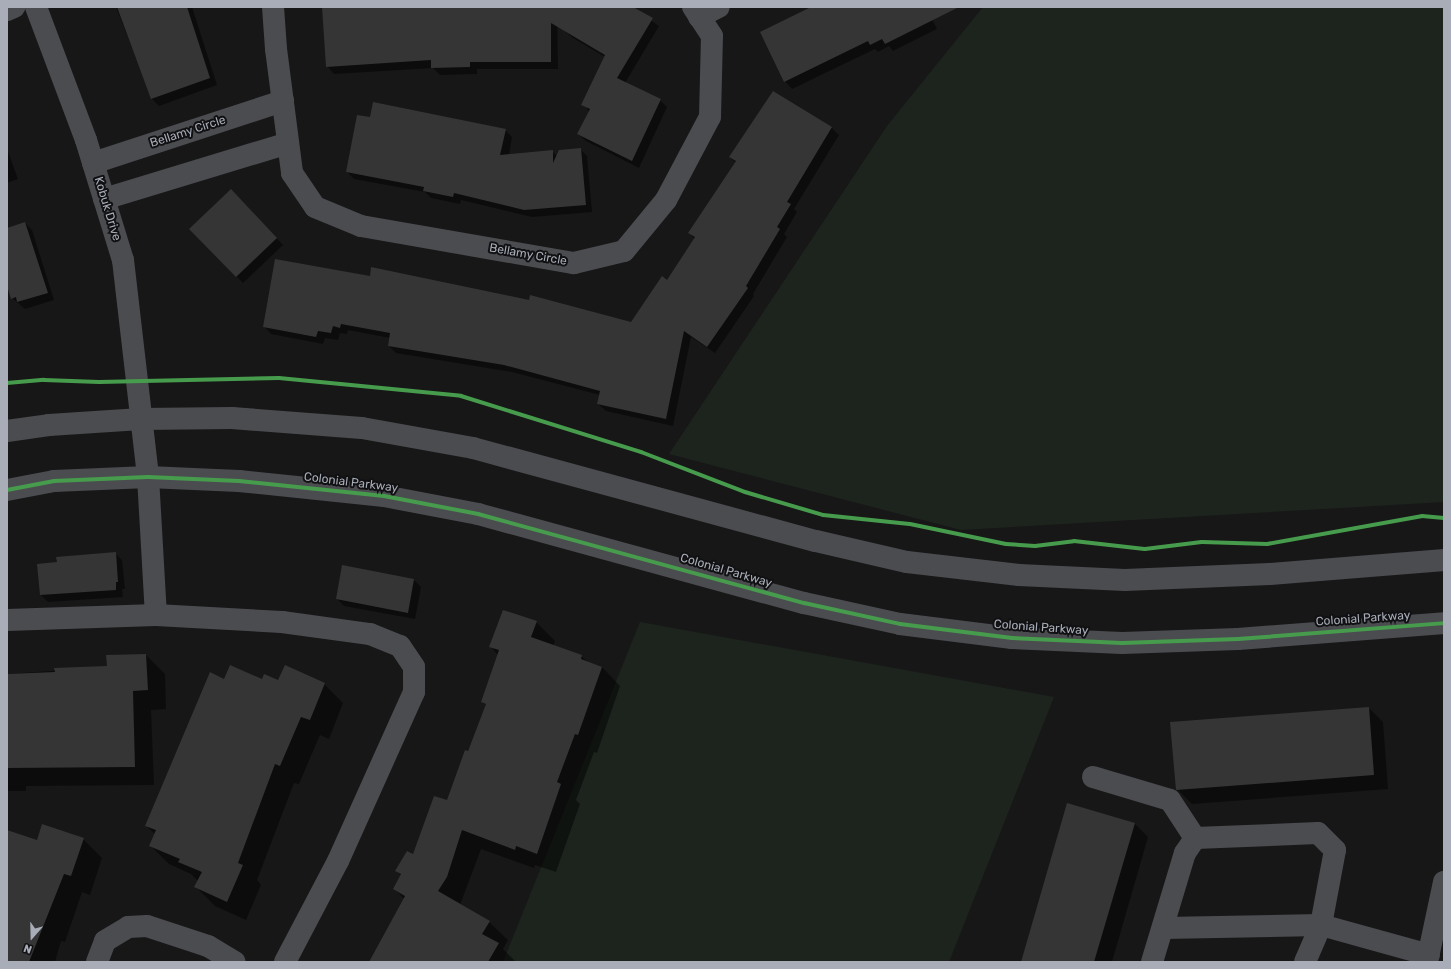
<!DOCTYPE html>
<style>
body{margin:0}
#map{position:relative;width:1451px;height:969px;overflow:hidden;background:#171717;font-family:Rubik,sans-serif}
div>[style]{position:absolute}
.green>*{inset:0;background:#1d241e}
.shadow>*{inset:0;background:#0007}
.building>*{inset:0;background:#353536}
.minor>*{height:22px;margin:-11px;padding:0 11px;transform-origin:11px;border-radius:11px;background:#4b4c50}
.cycleway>*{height:4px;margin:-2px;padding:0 2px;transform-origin:2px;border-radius:2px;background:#469c4c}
span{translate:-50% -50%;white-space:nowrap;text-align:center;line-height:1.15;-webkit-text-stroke:4px #111113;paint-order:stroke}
.street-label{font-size:12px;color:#a8adb8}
.frame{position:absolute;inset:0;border:8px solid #a8adb8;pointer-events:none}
.north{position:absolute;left:12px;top:917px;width:40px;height:40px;-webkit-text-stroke:3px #111113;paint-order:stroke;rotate:200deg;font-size:11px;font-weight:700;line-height:16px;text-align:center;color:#a8adb8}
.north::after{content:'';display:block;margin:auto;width:14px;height:18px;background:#a8adb8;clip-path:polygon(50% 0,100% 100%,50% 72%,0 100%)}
</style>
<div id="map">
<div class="green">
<i style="clip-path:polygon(983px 7px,1444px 7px,1444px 502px,961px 530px,669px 454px,887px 126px)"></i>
<i style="clip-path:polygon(640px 622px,1054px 697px,949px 962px,503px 962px)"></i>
</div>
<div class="shadow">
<i style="clip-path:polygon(116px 7px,192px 7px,217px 85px,159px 106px,152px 99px)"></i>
<i style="clip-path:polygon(323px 7px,557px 7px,558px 69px,477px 69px,477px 74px,440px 75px,433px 68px,334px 74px,327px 66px)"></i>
<i style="clip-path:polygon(579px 7px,631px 7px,659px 26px,625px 83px,660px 100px,667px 107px,639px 168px,586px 141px,578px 134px,589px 111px,583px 104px,605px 57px,573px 38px,565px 31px)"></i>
<i style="clip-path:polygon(813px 7px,926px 7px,937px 29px,893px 51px,889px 46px,878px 52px,875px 49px,792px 89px,785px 81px)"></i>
<i style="clip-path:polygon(773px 93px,832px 128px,839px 135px,794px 209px,797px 212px,784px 234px,787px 237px,753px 294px,754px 296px,715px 353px,691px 337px,673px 426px,606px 411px,598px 404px,600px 395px,512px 372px,396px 353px,389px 346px,390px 338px,348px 330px,347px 334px,340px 333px,338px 340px,325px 338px,323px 344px,271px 334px,264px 326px,276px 260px,631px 323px,667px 281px,695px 239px,689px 233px,736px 163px,730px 157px)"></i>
<i style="clip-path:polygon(370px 118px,505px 130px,512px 137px,509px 155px,552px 151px,557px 156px,580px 149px,587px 156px,592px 212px,532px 217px,461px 200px,460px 204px,431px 198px,425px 192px,354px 179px,347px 172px)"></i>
<i style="clip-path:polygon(7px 149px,18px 179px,7px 183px)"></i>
<i style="clip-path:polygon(238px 198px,283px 245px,243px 283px,191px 229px)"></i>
<i style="clip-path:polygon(25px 223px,32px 230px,54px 300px,25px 309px,12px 298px,7px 282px,7px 229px)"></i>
<i style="clip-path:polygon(115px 553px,122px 560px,125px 589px,122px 589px,123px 597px,48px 602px,41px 595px,39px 565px)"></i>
<i style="clip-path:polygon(414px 580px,421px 587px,415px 619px,344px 606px,337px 599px)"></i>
<i style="clip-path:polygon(536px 622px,555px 641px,553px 646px,581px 656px,589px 663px,602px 667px,620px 686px,597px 753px,594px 752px,576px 800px,580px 804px,556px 872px,535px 865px,534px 868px,481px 849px,460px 905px,489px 922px,508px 940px,503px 949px,516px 962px,375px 962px,404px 899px,394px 888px,401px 876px,397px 871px,414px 856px,448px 801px,486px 705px,483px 702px,498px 655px,491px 647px)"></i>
<i style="clip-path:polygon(146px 655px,165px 674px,166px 709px,151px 710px,154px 785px,26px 786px,26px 791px,7px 791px,7px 674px,108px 667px,108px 656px)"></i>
<i style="clip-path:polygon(225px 680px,324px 684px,343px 703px,329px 739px,320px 735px,299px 784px,294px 783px,257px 880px,261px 885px,246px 920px,215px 906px,196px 887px,198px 881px,191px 874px,169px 864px,150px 845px,155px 834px,146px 826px)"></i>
<i style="clip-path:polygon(1369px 708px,1383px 722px,1388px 789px,1192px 804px,1178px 790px)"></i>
<i style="clip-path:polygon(1134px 823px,1148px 837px,1112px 962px,1022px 962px)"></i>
<i style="clip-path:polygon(7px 833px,37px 841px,83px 839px,102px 858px,90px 895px,82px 892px,65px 942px,61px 941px,55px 962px,7px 962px)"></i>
</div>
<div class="building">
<i style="clip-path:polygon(117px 7px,187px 7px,210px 78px,151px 99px)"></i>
<i style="clip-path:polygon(322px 7px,633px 7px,653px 18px,617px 78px,661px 99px,632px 161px,577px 134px,590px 109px,581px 105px,605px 55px,551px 23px,551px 62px,470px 62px,470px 67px,431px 68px,431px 60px,326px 67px)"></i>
<i style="clip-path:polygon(811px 7px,959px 7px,885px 44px,882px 39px,870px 45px,868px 41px,784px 82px,760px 32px)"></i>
<i style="clip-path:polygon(773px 91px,832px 127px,787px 202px,791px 204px,777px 227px,780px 229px,746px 286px,748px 288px,707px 347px,684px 331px,666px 419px,597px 404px,600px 391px,504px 365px,388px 346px,390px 333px,341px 324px,340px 328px,333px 326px,331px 333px,318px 331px,316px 337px,263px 327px,275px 259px,370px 276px,371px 267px,529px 300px,530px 295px,631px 322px,662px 276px,667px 280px,695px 237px,688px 233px,736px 161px,729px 157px)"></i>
<i style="clip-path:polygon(373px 102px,506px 129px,500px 155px,553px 150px,553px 163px,559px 150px,581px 148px,586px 205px,524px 210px,454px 193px,453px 197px,423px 191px,424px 187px,346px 172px,357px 115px,370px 117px)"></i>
<i style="clip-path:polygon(231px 189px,277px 238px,236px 277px,189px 229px)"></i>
<i style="clip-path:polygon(25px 222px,48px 293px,17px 302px,16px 297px,11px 299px,7px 286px,7px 228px)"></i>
<i style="clip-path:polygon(116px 552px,118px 582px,116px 582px,116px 590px,40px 595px,37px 564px,57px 562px,56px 557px)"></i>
<i style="clip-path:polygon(342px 565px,414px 579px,408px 613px,336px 599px)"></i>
<i style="clip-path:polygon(503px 610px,537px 621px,531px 637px,582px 655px,581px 659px,602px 667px,578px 735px,575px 734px,557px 782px,561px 784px,537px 854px,516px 846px,515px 850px,462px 830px,447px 877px,438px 891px,490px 921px,482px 934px,499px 943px,488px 962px,369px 962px,405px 896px,393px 889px,401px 874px,395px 871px,407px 851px,413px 854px,434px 796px,447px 800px,465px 750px,468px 751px,486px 704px,481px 702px,499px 650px,489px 647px)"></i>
<i style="clip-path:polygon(146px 654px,148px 690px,133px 691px,135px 767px,7px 768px,7px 674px,55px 672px,54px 668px,107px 666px,106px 655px)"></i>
<i style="clip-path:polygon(230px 665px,262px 679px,264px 674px,278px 680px,285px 665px,325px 683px,310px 720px,301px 717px,280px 766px,275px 764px,238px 863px,243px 865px,227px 902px,194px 887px,202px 872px,178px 862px,180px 859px,149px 846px,156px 830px,145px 826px,210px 672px,224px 679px)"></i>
<i style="clip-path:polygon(1369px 707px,1374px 775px,1176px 790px,1170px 722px)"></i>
<i style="clip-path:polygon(1067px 803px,1135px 823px,1094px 962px,1021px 962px)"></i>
<i style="clip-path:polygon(42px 824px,84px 838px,71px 876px,64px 874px,29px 962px,7px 962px,7px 830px,37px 840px)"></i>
</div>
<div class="minor">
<i style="left:36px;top:7px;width:142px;rotate:69.4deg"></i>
<i style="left:86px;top:140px;width:126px;rotate:72.9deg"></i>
<i style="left:123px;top:260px;width:218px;rotate:83.4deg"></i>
<i style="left:148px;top:477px;width:138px;rotate:86.7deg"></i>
<i style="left:156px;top:615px;width:126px;rotate:3.2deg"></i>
<i style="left:282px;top:622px;width:89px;rotate:7.8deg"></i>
<i style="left:370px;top:634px;width:32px;rotate:22deg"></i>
<i style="left:400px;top:646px;width:25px;rotate:56deg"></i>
<i style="left:414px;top:667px;width:25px;rotate:90deg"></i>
<i style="left:414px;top:692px;width:185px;rotate:114.2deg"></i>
<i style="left:338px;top:861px;width:114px;rotate:117.7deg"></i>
<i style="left:273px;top:7px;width:42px;rotate:85.9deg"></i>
<i style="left:276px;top:49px;width:125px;rotate:82.6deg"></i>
<i style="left:292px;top:173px;width:41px;rotate:55.9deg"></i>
<i style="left:315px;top:207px;width:50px;rotate:22.4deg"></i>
<i style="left:361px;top:226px;width:216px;rotate:9.9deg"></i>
<i style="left:574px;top:263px;width:51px;rotate:-13.5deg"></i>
<i style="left:624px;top:251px;width:66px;rotate:-50.5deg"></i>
<i style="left:666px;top:200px;width:94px;rotate:-62.1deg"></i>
<i style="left:710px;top:117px;width:81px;rotate:-88.6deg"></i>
<i style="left:712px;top:36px;width:35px;rotate:-123deg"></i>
<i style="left:7px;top:10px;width:8px;rotate:-23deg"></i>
<i style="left:699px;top:17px;width:22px;rotate:-27deg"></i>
<i style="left:93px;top:163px;width:200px;rotate:-18.1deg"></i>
<i style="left:104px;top:199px;width:192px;rotate:-16.9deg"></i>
<i style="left:7px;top:431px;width:42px;rotate:-8.1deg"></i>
<i style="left:49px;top:425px;width:92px;rotate:-3.7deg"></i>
<i style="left:141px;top:419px;width:91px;rotate:-0.6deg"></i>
<i style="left:232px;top:418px;width:130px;rotate:4.4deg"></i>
<i style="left:362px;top:428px;width:113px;rotate:10.2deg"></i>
<i style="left:473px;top:448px;width:355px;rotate:15.2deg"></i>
<i style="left:816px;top:541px;width:93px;rotate:13deg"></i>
<i style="left:907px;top:562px;width:113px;rotate:6.6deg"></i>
<i style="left:1019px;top:575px;width:106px;rotate:2.7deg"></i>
<i style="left:1125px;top:580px;width:145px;rotate:-2.4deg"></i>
<i style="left:1270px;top:574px;width:175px;rotate:-4.6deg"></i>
<i style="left:7px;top:490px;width:48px;rotate:-10.8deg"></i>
<i style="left:54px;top:481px;width:94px;rotate:-2.4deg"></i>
<i style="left:148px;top:477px;width:91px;rotate:2.5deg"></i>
<i style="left:239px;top:481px;width:146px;rotate:5.9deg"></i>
<i style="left:384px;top:496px;width:96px;rotate:10.8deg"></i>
<i style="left:478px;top:514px;width:338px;rotate:15.3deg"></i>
<i style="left:804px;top:603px;width:98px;rotate:12.3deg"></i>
<i style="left:900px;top:624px;width:113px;rotate:7.1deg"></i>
<i style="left:1012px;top:638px;width:110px;rotate:2.6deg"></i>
<i style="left:1122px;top:643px;width:116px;rotate:-2deg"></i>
<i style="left:1238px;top:639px;width:207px;rotate:-4.4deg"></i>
<i style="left:7px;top:620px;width:149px;rotate:-1.9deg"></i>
<i style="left:1093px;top:777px;width:80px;rotate:16.6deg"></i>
<i style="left:1170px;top:800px;width:45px;rotate:56.7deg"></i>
<i style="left:1164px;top:928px;width:157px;rotate:-1.1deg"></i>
<i style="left:1321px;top:925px;width:112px;rotate:15.5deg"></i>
<i style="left:97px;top:962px;width:22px;rotate:-69deg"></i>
<i style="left:105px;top:941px;width:27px;rotate:-31deg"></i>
<i style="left:128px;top:927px;width:19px;rotate:-3deg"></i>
<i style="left:147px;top:926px;width:64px;rotate:18.2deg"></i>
<i style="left:208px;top:946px;width:31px;rotate:31deg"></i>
<i style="left:1152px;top:962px;width:114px;rotate:-73.2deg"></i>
<i style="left:1185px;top:853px;width:18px;rotate:-56deg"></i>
<i style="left:1195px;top:838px;width:123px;rotate:-2.3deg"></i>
<i style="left:1318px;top:833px;width:24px;rotate:45deg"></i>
<i style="left:1335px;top:850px;width:76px;rotate:100.6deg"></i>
<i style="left:1321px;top:925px;width:40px;rotate:113.4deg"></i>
<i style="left:1427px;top:962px;width:82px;rotate:-78deg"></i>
</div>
<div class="cycleway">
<i style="left:7px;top:383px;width:37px;rotate:-5deg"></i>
<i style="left:44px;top:380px;width:55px;rotate:2.1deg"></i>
<i style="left:99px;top:382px;width:180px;rotate:-1.3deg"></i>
<i style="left:279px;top:378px;width:183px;rotate:5.6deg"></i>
<i style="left:461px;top:396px;width:189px;rotate:17.3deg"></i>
<i style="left:641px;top:452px;width:111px;rotate:21deg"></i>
<i style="left:745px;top:492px;width:81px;rotate:16.4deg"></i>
<i style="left:823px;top:515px;width:87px;rotate:5.9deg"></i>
<i style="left:910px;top:524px;width:98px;rotate:11.8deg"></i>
<i style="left:1006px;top:544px;width:29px;rotate:4deg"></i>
<i style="left:1035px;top:546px;width:39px;rotate:-7deg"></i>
<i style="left:1074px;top:541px;width:71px;rotate:6.4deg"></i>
<i style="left:1145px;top:549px;width:57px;rotate:-7deg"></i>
<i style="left:1202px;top:542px;width:65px;rotate:1.8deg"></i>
<i style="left:1267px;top:544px;width:158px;rotate:-10.2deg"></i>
<i style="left:1422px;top:516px;width:22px;rotate:5deg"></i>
<i style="left:7px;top:490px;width:48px;rotate:-10.8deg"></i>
<i style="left:54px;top:481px;width:94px;rotate:-2.4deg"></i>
<i style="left:148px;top:477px;width:91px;rotate:2.5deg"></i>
<i style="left:239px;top:481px;width:146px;rotate:5.9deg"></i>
<i style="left:384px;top:496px;width:96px;rotate:10.8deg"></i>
<i style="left:478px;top:514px;width:338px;rotate:15.3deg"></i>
<i style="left:804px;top:603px;width:98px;rotate:12.3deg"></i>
<i style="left:900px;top:624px;width:113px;rotate:7.1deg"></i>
<i style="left:1012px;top:638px;width:110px;rotate:2.6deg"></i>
<i style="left:1122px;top:643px;width:116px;rotate:-2deg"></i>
<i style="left:1238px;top:639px;width:207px;rotate:-4.4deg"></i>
</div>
<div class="street-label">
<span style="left:188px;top:132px;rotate:-18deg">Bellamy Circle</span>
<span style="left:107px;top:209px;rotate:73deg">Kobuk Drive</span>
<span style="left:528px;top:255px;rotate:10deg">Bellamy Circle</span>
<span style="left:351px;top:483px;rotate:7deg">Colonial Parkway</span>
<span style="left:726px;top:571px;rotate:16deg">Colonial Parkway</span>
<span style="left:1363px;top:619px;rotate:-4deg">Colonial Parkway</span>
<span style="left:1041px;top:628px;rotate:4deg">Colonial Parkway</span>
</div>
<div class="frame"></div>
<div class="north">N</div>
</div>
